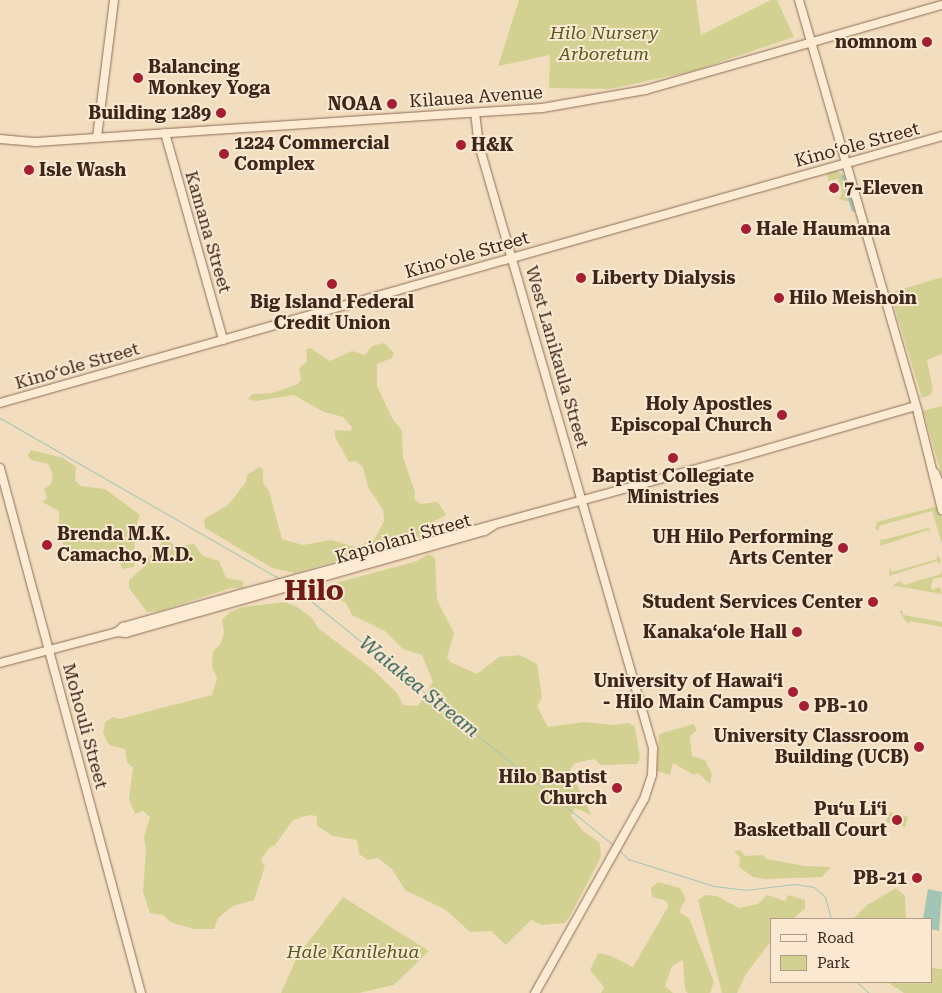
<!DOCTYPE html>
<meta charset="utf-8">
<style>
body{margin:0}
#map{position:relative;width:942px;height:993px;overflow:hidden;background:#f3ddbf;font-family:"Roboto Serif",serif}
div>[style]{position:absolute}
.green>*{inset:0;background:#d3d192}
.water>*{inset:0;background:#a3c5b6}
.stream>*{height:1px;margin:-0.5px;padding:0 0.5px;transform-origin:0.5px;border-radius:0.5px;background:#a3c5b6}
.roads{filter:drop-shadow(0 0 1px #8e6c55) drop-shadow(0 0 1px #8e6c55)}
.tertiary>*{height:8px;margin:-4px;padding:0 4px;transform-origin:4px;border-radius:4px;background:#fdebd4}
.dots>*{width:14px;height:14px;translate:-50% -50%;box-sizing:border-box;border:2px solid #fae8d0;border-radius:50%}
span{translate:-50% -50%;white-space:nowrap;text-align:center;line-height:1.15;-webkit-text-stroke:4px #fae8d0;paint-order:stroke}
.park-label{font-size:18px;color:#545b1f;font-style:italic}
.poi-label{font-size:18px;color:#3c271b;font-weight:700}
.right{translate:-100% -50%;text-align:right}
.left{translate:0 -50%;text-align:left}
.street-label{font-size:18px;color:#3c271b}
.water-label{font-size:19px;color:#295e53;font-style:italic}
.town-label{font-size:28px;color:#6e1c15;font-weight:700}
.legend{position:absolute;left:770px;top:918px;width:162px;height:65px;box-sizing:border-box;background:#fae8d0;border:1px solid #ae9b88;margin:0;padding:6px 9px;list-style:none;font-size:15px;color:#3c271b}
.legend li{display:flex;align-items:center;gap:10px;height:25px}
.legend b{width:25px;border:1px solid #ae9b88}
</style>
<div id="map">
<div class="green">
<i style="clip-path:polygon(519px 0,696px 0,701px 35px,771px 0,777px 0,794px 37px,693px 71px,610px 89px,549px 88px,550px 55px,498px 66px)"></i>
<i style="clip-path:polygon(834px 170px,844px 175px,841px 176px,849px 202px,839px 199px,842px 193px,838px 179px,828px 181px,827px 172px)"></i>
<i style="clip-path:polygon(942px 277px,942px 354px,927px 360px,933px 390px,930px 395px,922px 398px,890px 293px)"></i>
<i style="clip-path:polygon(384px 343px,394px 353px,392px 358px,377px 364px,377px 386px,392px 418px,402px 431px,403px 457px,415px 492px,414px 499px,421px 504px,438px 502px,446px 515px,431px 523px,431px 534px,295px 573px,272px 568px,205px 528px,204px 519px,228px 505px,246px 482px,247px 475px,259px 467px,263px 469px,263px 483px,269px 491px,282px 539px,303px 545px,331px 540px,355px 547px,374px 540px,384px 521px,383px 510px,368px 487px,363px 467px,356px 461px,349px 462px,335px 437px,335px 430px,351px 431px,352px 427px,343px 417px,324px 412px,294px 395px,256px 401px,248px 399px,252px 394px,272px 393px,298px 384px,301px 379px,299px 368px,307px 362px,306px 350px,310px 348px,330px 361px,352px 351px,365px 355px,372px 346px)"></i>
<i style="clip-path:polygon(942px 406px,942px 476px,923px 411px)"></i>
<i style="clip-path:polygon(31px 450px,63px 458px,76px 467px,75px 480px,81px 486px,105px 489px,140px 515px,135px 530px,134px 567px,122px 569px,119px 557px,107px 549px,96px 555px,78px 555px,71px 560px,60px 538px,63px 529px,59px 524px,59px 511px,42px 502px,47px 498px,44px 489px,51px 484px,53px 474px,48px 464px,31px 460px,28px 456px)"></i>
<i style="clip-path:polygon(938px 506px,942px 519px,942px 544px,932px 511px,879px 526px,879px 531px,875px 529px,877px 522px)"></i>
<i style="clip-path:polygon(927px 524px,931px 533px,928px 530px,880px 546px,881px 537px,882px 540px,928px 528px)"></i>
<i style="clip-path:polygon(165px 539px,176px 546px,194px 544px,203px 556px,219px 561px,226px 578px,243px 581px,243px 588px,231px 588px,160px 611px,147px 612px,129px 588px,129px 580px,145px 566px,147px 559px)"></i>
<i style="clip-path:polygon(428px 554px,435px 558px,437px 600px,454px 633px,447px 657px,450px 662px,477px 674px,499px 657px,520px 655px,537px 664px,542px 698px,537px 706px,548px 727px,584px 722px,614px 725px,629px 723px,635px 727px,640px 758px,637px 764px,601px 765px,594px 759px,575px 763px,570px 769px,591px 815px,575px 808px,571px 816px,583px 831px,600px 843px,601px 857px,569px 918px,564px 923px,542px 925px,531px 920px,506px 945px,491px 931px,470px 932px,446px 910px,405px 890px,392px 869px,378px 858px,368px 860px,359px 854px,357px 840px,333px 836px,317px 826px,317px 816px,309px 815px,293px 820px,275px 845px,269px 848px,261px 860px,265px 866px,254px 900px,233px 906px,218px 918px,214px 929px,194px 929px,170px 922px,163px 915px,150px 913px,143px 892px,146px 850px,144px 837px,150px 817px,143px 811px,135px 814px,129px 799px,133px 768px,127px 762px,125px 749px,109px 745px,103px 733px,105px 722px,113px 717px,119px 719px,212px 695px,217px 678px,212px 667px,213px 651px,220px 645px,224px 633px,222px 620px,230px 612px,243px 607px,284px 602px,296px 606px,312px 618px,318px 628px,372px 669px,397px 693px,403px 705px,418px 706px,433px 682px,422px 655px,403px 649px,385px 631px,352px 615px,346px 603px,323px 591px,325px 586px,417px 561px)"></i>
<i style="clip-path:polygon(937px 555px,941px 560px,939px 565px,937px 561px,889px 576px,890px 567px,892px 572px,937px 559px)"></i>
<i style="clip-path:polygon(942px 570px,942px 577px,933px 579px,931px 586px,932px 590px,940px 587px,942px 594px,896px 586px,893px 588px,894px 584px,901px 581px,904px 585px,941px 574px)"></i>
<i style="clip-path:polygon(899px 611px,903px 611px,903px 615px,942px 622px,942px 627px,910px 621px,908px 624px)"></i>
<i style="clip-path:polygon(693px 724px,697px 730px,690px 736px,692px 756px,705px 760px,712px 774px,710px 784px,698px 773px,694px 775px,673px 763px,670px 775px,657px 771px,659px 734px)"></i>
<i style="clip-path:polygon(889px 812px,908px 817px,905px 827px,886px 822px)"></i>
<i style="clip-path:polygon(740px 850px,745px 856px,762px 855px,767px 859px,804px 866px,831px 867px,822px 877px,765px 879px,753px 877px,739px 867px,740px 858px,734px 851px)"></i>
<i style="clip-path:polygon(658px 882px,680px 888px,686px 899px,679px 912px,689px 918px,714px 982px,710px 993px,688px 993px,685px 990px,683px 960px,672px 966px,665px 986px,673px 993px,601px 993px,604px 987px,590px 970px,598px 953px,609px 955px,633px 967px,668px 907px,667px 901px,652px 897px,651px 888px)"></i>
<i style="clip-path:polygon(896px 888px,905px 896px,906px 919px,853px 919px,867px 905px)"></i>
<i style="clip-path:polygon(705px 895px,717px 896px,739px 908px,758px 904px,767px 895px,785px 901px,788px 895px,805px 900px,805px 908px,793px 919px,771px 919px,771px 941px,746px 974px,737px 993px,722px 993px,698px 900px)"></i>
<i style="clip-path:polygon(343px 897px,429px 951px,394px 985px,359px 993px,281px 993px,298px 955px)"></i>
<i style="clip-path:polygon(931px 968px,942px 969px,942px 993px,904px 993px,887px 982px,931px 982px)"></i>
</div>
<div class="water">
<i style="clip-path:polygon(844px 175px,855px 211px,852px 212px,841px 176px)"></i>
<i style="clip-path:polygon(928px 889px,942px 892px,939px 931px,931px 929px,931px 919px,923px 919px)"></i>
</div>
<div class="stream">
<i style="left:0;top:418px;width:323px;rotate:29.9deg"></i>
<i style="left:296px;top:589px;width:409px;rotate:38.9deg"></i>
<i style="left:619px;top:850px;width:13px;rotate:45deg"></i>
<i style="left:628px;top:859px;width:90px;rotate:17.4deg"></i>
<i style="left:714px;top:886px;width:31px;rotate:7deg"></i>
<i style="left:745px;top:890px;width:50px;rotate:-6.8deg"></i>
<i style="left:795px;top:884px;width:19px;rotate:9deg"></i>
<i style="left:814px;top:887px;width:15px;rotate:42deg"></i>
<i style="left:825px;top:897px;width:23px;rotate:75deg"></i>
<i style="left:857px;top:982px;width:16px;rotate:43deg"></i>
</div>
<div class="roads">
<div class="tertiary">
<i style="left:799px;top:0;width:430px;rotate:73.9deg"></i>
<i style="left:918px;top:413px;width:100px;rotate:76.1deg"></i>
<i style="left:475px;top:113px;width:32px;rotate:83deg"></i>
<i style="left:479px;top:145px;width:628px;rotate:73.9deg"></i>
<i style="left:653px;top:748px;width:27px;rotate:92deg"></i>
<i style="left:652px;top:775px;width:25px;rotate:108deg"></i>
<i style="left:644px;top:799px;width:223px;rotate:119.3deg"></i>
<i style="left:165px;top:133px;width:215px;rotate:74.3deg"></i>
<i style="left:97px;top:137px;width:138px;rotate:-82.9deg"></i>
<i style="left:0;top:139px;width:36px;rotate:5deg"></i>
<i style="left:36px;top:142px;width:507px;rotate:-3.84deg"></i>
<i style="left:542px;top:108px;width:105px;rotate:-9.9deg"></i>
<i style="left:645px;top:90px;width:309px;rotate:-16deg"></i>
<i style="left:0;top:403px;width:979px;rotate:-15.82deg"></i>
<i style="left:0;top:468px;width:544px;rotate:74.97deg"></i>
<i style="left:935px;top:473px;width:18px;rotate:68deg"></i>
<i style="left:117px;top:632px;width:8px;rotate:-40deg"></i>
<i style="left:123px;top:627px;width:122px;rotate:-15.8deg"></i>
<i style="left:240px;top:594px;width:518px;rotate:-15.32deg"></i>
<i style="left:740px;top:457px;width:183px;rotate:-16.2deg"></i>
<i style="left:0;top:663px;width:121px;rotate:-14.8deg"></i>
<i style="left:117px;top:632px;width:9px;rotate:6deg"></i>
<i style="left:126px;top:633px;width:373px;rotate:-15.9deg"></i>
<i style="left:485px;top:531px;width:11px;rotate:-34deg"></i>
</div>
</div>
<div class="dots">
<i style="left:927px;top:42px;background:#a51e31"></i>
<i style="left:138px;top:78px;background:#a51e31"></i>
<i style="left:392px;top:104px;background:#a51e31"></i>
<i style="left:221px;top:113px;background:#a51e31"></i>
<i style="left:461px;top:145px;background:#a51e31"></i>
<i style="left:224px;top:154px;background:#a51e31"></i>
<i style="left:29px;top:170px;background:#a51e31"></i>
<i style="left:834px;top:188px;background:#a51e31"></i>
<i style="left:746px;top:229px;background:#a51e31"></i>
<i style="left:581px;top:278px;background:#a51e31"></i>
<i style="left:332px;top:284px;background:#a51e31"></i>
<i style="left:779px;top:298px;background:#a51e31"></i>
<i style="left:782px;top:415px;background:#a51e31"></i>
<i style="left:673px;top:458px;background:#a51e31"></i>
<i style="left:47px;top:545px;background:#a51e31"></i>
<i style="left:843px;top:548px;background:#a51e31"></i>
<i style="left:873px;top:602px;background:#a51e31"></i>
<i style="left:797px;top:632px;background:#a51e31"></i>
<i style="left:793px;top:692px;background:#a51e31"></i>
<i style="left:804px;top:706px;background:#a51e31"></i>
<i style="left:919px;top:747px;background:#a51e31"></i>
<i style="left:617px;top:788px;background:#a51e31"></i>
<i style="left:897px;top:820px;background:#a51e31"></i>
<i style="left:917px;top:878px;background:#a51e31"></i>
</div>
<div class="park-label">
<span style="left:604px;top:44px">Hilo Nursery<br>Arboretum</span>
<span style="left:353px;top:952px">Hale Kanilehua</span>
</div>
<div class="poi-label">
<span class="right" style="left:917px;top:42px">nomnom</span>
<span class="left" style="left:148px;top:78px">Balancing<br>Monkey Yoga</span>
<span class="right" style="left:382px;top:104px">NOAA</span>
<span class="right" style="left:211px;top:113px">Building 1289</span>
<span class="left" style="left:234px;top:154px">1224 Commercial<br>Complex</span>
<span class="left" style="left:471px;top:145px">H&amp;K</span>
<span class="left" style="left:39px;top:170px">Isle Wash</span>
<span class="left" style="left:844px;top:188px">7-Eleven</span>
<span class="left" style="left:756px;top:229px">Hale Haumana</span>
<span class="left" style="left:592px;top:278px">Liberty Dialysis</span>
<span class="left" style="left:789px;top:298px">Hilo Meishoin</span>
<span style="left:332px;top:313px">Big Island Federal<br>Credit Union</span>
<span class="right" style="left:772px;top:415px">Holy Apostles<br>Episcopal Church</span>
<span style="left:673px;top:487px">Baptist Collegiate<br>Ministries</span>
<span class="left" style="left:57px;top:545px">Brenda M.K.<br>Camacho, M.D.</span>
<span class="right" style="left:833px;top:548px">UH Hilo Performing<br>Arts Center</span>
<span class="right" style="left:863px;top:602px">Student Services Center</span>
<span class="right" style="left:787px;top:632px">Kanakaʻole Hall</span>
<span class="right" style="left:783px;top:692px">University of Hawaiʻi<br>- Hilo Main Campus</span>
<span class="left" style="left:814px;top:706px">PB-10</span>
<span class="right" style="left:909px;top:747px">University Classroom<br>Building (UCB)</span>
<span class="right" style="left:607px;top:788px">Hilo Baptist<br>Church</span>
<span class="right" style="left:887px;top:820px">Puʻu Liʻi<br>Basketball Court</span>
<span class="right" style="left:907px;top:878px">PB-21</span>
</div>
<div class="street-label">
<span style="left:476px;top:97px;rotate:-4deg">Kilauea Avenue</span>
<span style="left:857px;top:145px;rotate:-15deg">Kinoʻole Street</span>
<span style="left:208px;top:232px;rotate:74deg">Kamana Street</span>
<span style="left:467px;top:255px;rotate:-16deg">Kinoʻole Street</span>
<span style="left:557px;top:357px;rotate:74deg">West Lanikaula Street</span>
<span style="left:77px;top:366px;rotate:-16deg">Kinoʻole Street</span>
<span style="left:403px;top:539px;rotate:-16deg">Kapiolani Street</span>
<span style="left:85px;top:726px;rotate:75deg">Mohouli Street</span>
</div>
<div class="water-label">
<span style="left:419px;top:687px;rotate:39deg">Waiakea Stream</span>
</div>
<div class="town-label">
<span style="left:314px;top:591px">Hilo</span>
</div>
<ul class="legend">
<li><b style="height:6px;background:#fdebd4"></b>Road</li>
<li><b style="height:14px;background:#d3d192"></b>Park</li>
</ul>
</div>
